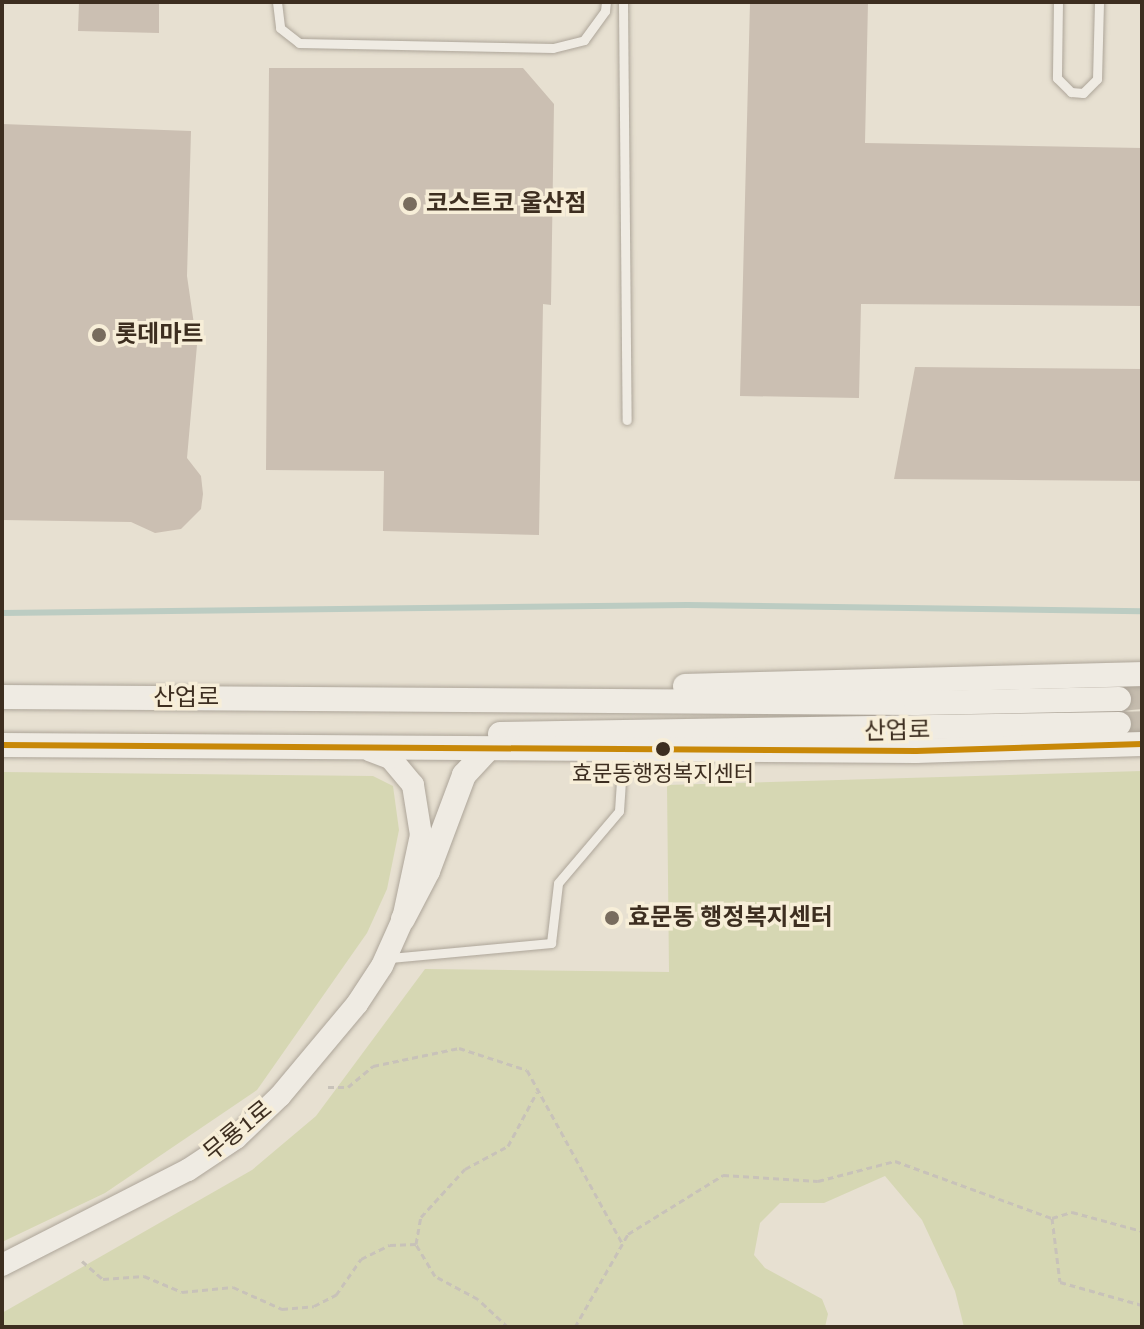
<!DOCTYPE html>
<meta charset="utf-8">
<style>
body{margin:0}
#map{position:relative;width:1144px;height:1329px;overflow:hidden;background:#e7e0d1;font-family:"Roboto Serif","Noto Sans KR",serif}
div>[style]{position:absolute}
.green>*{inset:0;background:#d6d7b3}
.stream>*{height:6px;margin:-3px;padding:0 3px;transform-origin:3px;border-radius:3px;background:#bcccc2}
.building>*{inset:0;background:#cbbfb2}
.secondary-tunnel>*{height:24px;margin-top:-12px;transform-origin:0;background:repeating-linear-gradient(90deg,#c5bcae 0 24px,transparent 0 36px)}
.path>*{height:3px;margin-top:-1.5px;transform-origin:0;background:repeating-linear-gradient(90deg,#c8c2b9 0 6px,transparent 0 10px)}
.roads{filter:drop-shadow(0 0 2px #ada599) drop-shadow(0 0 2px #ada599)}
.service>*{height:9px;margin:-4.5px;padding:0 4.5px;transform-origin:4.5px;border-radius:4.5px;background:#efebe3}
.tertiary>*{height:22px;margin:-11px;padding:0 11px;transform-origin:11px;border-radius:11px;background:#efebe3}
.secondary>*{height:24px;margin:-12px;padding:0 12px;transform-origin:12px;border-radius:12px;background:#efebe3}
.bus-1>*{height:6px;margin:-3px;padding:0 3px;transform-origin:3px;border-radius:3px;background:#c88808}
.dots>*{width:22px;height:22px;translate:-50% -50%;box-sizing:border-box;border:4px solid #f7eed8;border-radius:50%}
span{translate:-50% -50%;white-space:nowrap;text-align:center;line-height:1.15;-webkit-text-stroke:7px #f7eed8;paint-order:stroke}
.bus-label{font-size:22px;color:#3d2e20}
.poi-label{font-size:24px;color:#3d2e20;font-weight:700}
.left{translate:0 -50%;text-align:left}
.street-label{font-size:24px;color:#3d2e20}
.frame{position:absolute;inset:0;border:4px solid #3d2e20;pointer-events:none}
</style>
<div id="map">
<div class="green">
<i style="clip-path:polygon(1142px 771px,1142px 1327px,964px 1327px,955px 1291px,922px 1220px,885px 1176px,824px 1203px,780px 1203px,760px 1223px,754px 1255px,765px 1268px,822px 1299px,828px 1314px,825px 1327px,2px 1327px,2px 1313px,252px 1170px,316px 1116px,425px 969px,669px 972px,667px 785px)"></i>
<i style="clip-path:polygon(2px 772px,373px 776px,393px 786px,399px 830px,387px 889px,367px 933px,257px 1090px,105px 1193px,2px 1242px)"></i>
</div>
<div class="stream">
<i style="left:2px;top:613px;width:685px;rotate:-0.67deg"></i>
<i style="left:687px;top:605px;width:455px;rotate:0.8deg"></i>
</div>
<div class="building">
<i style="clip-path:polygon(79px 2px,159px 2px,159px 33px,78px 31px)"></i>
<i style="clip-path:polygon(750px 2px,868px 2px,865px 143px,1142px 148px,1142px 306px,861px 304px,859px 398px,740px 396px)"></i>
<i style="clip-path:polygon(269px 68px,523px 68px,554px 104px,551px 305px,543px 304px,539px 535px,383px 531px,384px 471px,266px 470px)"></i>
<i style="clip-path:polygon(2px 124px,191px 131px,187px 276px,197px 345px,187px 458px,201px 476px,203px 494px,201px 509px,181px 529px,155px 533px,131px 522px,2px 520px)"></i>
<i style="clip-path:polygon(915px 367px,1142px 369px,1142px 481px,894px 479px)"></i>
</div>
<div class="secondary-tunnel">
<i style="left:1119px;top:699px;width:23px;rotate:-5deg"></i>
<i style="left:1119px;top:724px;width:23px;rotate:-2deg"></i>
</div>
<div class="path">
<i style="left:328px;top:1087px;width:20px"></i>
<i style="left:348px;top:1087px;width:33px;rotate:-40deg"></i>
<i style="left:373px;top:1066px;width:88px;rotate:-11.8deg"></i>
<i style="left:459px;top:1048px;width:71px;rotate:17.9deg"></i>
<i style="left:527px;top:1070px;width:197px;rotate:61.2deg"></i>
<i style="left:1052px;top:1218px;width:64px;rotate:82.9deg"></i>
<i style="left:1060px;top:1282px;width:85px;rotate:15.7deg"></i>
<i style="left:82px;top:1261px;width:28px;rotate:41deg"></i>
<i style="left:103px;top:1279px;width:41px;rotate:-4.2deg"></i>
<i style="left:144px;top:1276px;width:41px;rotate:22.8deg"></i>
<i style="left:182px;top:1292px;width:51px;rotate:-5.6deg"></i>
<i style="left:233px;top:1287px;width:54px;rotate:24.2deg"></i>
<i style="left:282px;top:1309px;width:32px;rotate:-5deg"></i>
<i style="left:314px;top:1306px;width:25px;rotate:-27deg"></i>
<i style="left:336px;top:1295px;width:44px;rotate:-55.2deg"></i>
<i style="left:361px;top:1259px;width:32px;rotate:-26deg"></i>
<i style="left:390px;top:1245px;width:26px;rotate:-2deg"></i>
<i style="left:508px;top:1327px;width:41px;rotate:-137deg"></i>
<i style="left:478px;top:1299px;width:49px;rotate:-151.9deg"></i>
<i style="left:435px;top:1276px;width:37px;rotate:-121deg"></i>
<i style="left:416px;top:1244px;width:27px;rotate:-80deg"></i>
<i style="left:421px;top:1217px;width:65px;rotate:-47.5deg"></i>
<i style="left:465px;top:1169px;width:49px;rotate:-28.1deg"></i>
<i style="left:508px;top:1146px;width:61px;rotate:-61.8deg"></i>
<i style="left:575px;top:1327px;width:107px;rotate:-60.3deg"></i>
<i style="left:628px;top:1234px;width:112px;rotate:-31.8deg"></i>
<i style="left:723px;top:1175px;width:95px;rotate:3.6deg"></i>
<i style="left:818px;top:1181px;width:80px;rotate:-14.6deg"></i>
<i style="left:895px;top:1161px;width:167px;rotate:20deg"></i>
<i style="left:1052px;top:1218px;width:21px;rotate:-17deg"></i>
<i style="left:1072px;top:1212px;width:73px;rotate:15.2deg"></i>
</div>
<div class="roads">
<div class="service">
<i style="left:277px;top:2px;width:26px;rotate:83deg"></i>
<i style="left:280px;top:28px;width:24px;rotate:38deg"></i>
<i style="left:299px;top:43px;width:254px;rotate:1.1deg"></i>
<i style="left:553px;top:48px;width:32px;rotate:-14deg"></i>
<i style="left:584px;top:40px;width:36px;rotate:-54deg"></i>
<i style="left:605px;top:11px;width:9px;rotate:-84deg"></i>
<i style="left:623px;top:2px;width:418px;rotate:89.5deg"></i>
<i style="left:1058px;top:2px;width:76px;rotate:90.8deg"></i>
<i style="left:1057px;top:78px;width:20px;rotate:45deg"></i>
<i style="left:1071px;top:92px;width:12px;rotate:5deg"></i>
<i style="left:1083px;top:93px;width:20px;rotate:-45deg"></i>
<i style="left:1097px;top:79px;width:77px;rotate:-88.5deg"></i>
<i style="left:390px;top:958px;width:162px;rotate:-5.3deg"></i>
<i style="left:551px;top:943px;width:60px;rotate:-83.3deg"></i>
<i style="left:558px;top:883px;width:94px;rotate:-49.7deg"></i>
<i style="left:619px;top:811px;width:60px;rotate:-86.2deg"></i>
</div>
<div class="tertiary">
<i style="left:2px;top:1265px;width:209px;rotate:-27.1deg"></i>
<i style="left:188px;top:1170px;width:58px;rotate:-33.7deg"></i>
<i style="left:236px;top:1138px;width:61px;rotate:-43.7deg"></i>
<i style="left:280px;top:1096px;width:120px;rotate:-50.1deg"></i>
<i style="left:357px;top:1004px;width:45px;rotate:-56.7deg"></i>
<i style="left:382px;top:966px;width:51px;rotate:-65.9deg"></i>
<i style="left:403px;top:919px;width:86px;rotate:-77.9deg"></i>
<i style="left:421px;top:835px;width:51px;rotate:-99.1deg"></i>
<i style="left:413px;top:785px;width:35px;rotate:-130deg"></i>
<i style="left:390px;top:758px;width:22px;rotate:-159deg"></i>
</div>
<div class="secondary">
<i style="left:685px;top:686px;width:457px;rotate:-1.5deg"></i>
<i style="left:2px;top:697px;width:914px;rotate:0.38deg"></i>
<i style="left:916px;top:703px;width:203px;rotate:-1.1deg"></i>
<i style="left:500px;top:734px;width:619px;rotate:-0.93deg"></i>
<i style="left:2px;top:745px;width:914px;rotate:0.38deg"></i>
<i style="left:916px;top:751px;width:226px;rotate:-1.8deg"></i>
<i style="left:403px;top:919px;width:54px;rotate:-62.5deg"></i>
<i style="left:428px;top:871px;width:103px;rotate:-69.4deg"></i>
<i style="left:464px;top:775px;width:34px;rotate:-47deg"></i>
</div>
</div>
<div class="bus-1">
<i style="left:2px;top:745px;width:914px;rotate:0.38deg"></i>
<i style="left:916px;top:751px;width:226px;rotate:-1.8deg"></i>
</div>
<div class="dots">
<i style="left:410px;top:204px;background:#786c5e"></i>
<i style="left:99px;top:335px;background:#786c5e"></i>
<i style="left:663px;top:749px;background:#3d2e20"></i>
<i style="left:612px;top:918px;background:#786c5e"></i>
</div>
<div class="bus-label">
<span style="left:663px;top:774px">효문동행정복지센터</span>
</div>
<div class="poi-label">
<span class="left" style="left:426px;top:204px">코스트코 울산점</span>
<span class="left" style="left:115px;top:335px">롯데마트</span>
<span class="left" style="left:628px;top:918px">효문동 행정복지센터</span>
</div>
<div class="street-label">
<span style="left:186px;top:698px">산업로</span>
<span style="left:897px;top:731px;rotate:-1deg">산업로</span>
<span style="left:238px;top:1131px;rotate:-39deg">무룡1로</span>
</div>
<div class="frame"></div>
</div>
